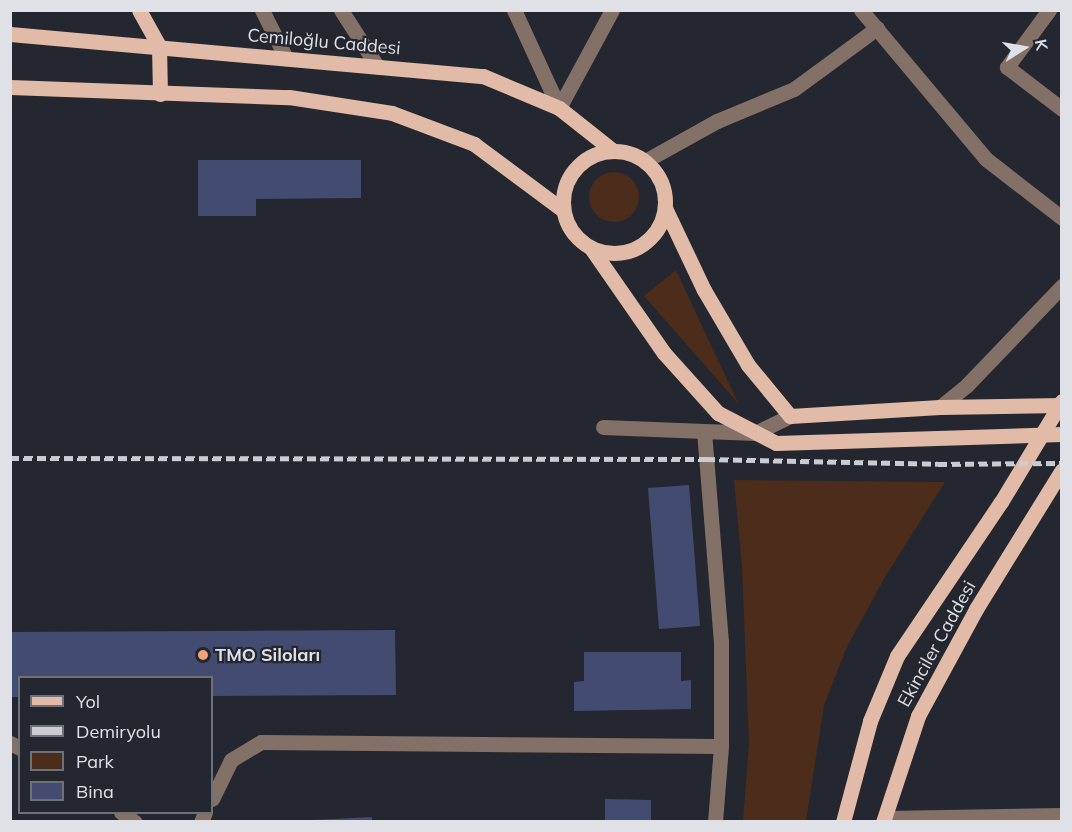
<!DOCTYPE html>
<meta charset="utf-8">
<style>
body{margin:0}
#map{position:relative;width:1072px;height:832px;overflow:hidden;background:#24272f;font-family:Mulish,sans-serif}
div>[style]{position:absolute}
.green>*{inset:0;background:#4c2c1a}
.round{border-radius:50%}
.building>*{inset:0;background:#434c70}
.minor>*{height:15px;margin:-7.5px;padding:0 7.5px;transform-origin:7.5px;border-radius:7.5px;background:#837167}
.major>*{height:15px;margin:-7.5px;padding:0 7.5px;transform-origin:7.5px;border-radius:7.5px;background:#e1bba7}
.major>.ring{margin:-7.5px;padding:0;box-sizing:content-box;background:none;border:15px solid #e1bba7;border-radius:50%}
.rail>*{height:4.5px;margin-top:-2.25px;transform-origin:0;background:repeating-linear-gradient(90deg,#cbccd2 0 9px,transparent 0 13.5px)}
.dots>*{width:16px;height:16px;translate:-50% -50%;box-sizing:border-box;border:3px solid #24272f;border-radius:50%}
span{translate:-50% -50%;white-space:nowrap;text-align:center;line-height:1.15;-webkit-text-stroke:4.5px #24272f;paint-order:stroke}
.street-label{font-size:18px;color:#e0e1e7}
.poi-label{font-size:18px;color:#e0e1e7;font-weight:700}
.left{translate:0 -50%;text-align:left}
.frame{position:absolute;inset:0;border:12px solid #e0e1e7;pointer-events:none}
.legend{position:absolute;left:18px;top:676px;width:195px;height:138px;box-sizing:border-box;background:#24272f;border:2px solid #6f7179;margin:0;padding:8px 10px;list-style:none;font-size:18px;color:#e0e1e7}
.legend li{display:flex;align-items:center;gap:12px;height:30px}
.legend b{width:30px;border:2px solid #6f7179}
.north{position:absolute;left:994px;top:18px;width:60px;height:60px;-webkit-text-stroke:4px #24272f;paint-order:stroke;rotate:79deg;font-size:16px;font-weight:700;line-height:24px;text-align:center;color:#e0e1e7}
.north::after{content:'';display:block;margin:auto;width:21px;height:27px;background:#e0e1e7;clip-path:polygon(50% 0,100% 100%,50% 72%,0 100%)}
</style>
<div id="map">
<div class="green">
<i class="round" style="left:589px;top:172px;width:50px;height:50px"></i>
<i style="clip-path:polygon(676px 270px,738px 403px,644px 296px)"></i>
<i style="clip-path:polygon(734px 480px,945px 482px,885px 577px,846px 649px,824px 706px,806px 821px,743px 821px,749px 744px,742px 567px)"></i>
</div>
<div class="building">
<i style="clip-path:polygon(198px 160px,361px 160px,361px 198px,256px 199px,256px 216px,198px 216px)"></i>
<i style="clip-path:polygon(689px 485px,700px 626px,659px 629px,648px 488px)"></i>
<i style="clip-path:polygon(395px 630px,396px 695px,212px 696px,212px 678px,20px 678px,20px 697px,10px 697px,10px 632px)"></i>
<i style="clip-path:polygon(584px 652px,681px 652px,681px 681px,691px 680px,691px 709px,574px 711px,574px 682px,584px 681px)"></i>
<i style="clip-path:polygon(605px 799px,651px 800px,651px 822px,605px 822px)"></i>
<i style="clip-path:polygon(372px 817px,372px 822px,314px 822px,314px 820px)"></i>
</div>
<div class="minor">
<i style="left:262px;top:10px;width:54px;rotate:63.4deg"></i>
<i style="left:341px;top:10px;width:67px;rotate:57.3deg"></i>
<i style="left:514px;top:10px;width:108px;rotate:65.3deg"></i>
<i style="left:861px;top:10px;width:194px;rotate:50deg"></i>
<i style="left:986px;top:159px;width:96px;rotate:37.8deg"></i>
<i style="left:1049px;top:10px;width:71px;rotate:126.4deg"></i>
<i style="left:1007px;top:67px;width:69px;rotate:37.4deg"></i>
<i style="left:559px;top:108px;width:111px;rotate:-61.6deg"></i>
<i style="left:645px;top:161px;width:82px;rotate:-29.1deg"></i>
<i style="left:717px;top:121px;width:83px;rotate:-22.6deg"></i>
<i style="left:794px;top:89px;width:103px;rotate:-36.3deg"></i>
<i style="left:940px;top:407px;width:35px;rotate:-39deg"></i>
<i style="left:967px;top:385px;width:137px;rotate:-46.2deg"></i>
<i style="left:603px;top:427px;width:152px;rotate:2.3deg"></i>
<i style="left:755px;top:433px;width:39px;rotate:-26deg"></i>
<i style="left:704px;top:431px;width:212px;rotate:85.4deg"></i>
<i style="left:721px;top:642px;width:104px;rotate:90deg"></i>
<i style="left:721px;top:746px;width:76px;rotate:94.5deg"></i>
<i style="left:10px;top:743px;width:11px;rotate:27deg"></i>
<i style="left:212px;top:799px;width:43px;rotate:-64deg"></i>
<i style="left:231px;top:760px;width:35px;rotate:-31deg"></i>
<i style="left:261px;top:742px;width:460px;rotate:0.5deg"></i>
<i style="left:121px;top:812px;width:17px;rotate:36deg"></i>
<i style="left:885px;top:818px;width:177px;rotate:-1deg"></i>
<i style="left:201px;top:822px;width:11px;rotate:-68deg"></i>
</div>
<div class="major">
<i style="left:139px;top:10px;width:41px;rotate:60.9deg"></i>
<i style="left:159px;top:46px;width:48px;rotate:88.8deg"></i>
<i style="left:10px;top:34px;width:475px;rotate:5.1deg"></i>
<i style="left:483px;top:76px;width:82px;rotate:22.8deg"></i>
<i style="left:559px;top:108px;width:68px;rotate:38.4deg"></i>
<i style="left:10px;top:87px;width:279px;rotate:2.1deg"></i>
<i style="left:289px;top:97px;width:104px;rotate:8.8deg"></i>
<i style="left:392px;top:113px;width:88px;rotate:20.7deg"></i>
<i style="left:474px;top:144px;width:111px;rotate:36.6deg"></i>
<i class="ring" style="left:563px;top:151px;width:87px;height:87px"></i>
<i style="left:665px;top:208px;width:91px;rotate:64.6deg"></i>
<i style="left:704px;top:290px;width:87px;rotate:59.6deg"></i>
<i style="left:748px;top:365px;width:66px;rotate:50.5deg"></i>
<i style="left:790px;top:416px;width:150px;rotate:-3.4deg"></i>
<i style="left:940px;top:407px;width:122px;rotate:-0.9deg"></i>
<i style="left:591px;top:248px;width:128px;rotate:55.2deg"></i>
<i style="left:664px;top:353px;width:81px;rotate:48deg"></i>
<i style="left:718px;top:413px;width:65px;rotate:27.3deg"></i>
<i style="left:776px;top:443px;width:286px;rotate:-1.8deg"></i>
<i style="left:843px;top:822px;width:105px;rotate:-75deg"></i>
<i style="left:870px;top:721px;width:70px;rotate:-67.4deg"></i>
<i style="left:897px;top:656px;width:186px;rotate:-56deg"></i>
<i style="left:1001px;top:502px;width:118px;rotate:-58.9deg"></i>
<i style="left:883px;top:822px;width:112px;rotate:-71.7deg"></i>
<i style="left:918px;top:716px;width:122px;rotate:-61.5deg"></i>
<i style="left:976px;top:609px;width:163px;rotate:-58.3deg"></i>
</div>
<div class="rail">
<i style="left:10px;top:458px;width:696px;rotate:0.08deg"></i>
<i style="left:706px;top:459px;width:232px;rotate:1.2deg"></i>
<i style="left:938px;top:464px;width:124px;rotate:-0.5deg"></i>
</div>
<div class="dots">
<i style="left:203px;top:655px;background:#f0a278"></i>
</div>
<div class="street-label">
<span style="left:324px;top:42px;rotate:5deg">Cemiloğlu Caddesi</span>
<span style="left:937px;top:644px;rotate:-61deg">Ekinciler Caddesi</span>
</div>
<div class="poi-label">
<span class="left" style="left:215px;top:655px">TMO Siloları</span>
</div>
<div class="frame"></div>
<ul class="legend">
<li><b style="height:8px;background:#e1bba7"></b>Yol</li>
<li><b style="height:8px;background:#cbccd2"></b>Demiryolu</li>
<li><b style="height:16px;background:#4c2c1a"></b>Park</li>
<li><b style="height:16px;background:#434c70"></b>Bina</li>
</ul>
<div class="north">K</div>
</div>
